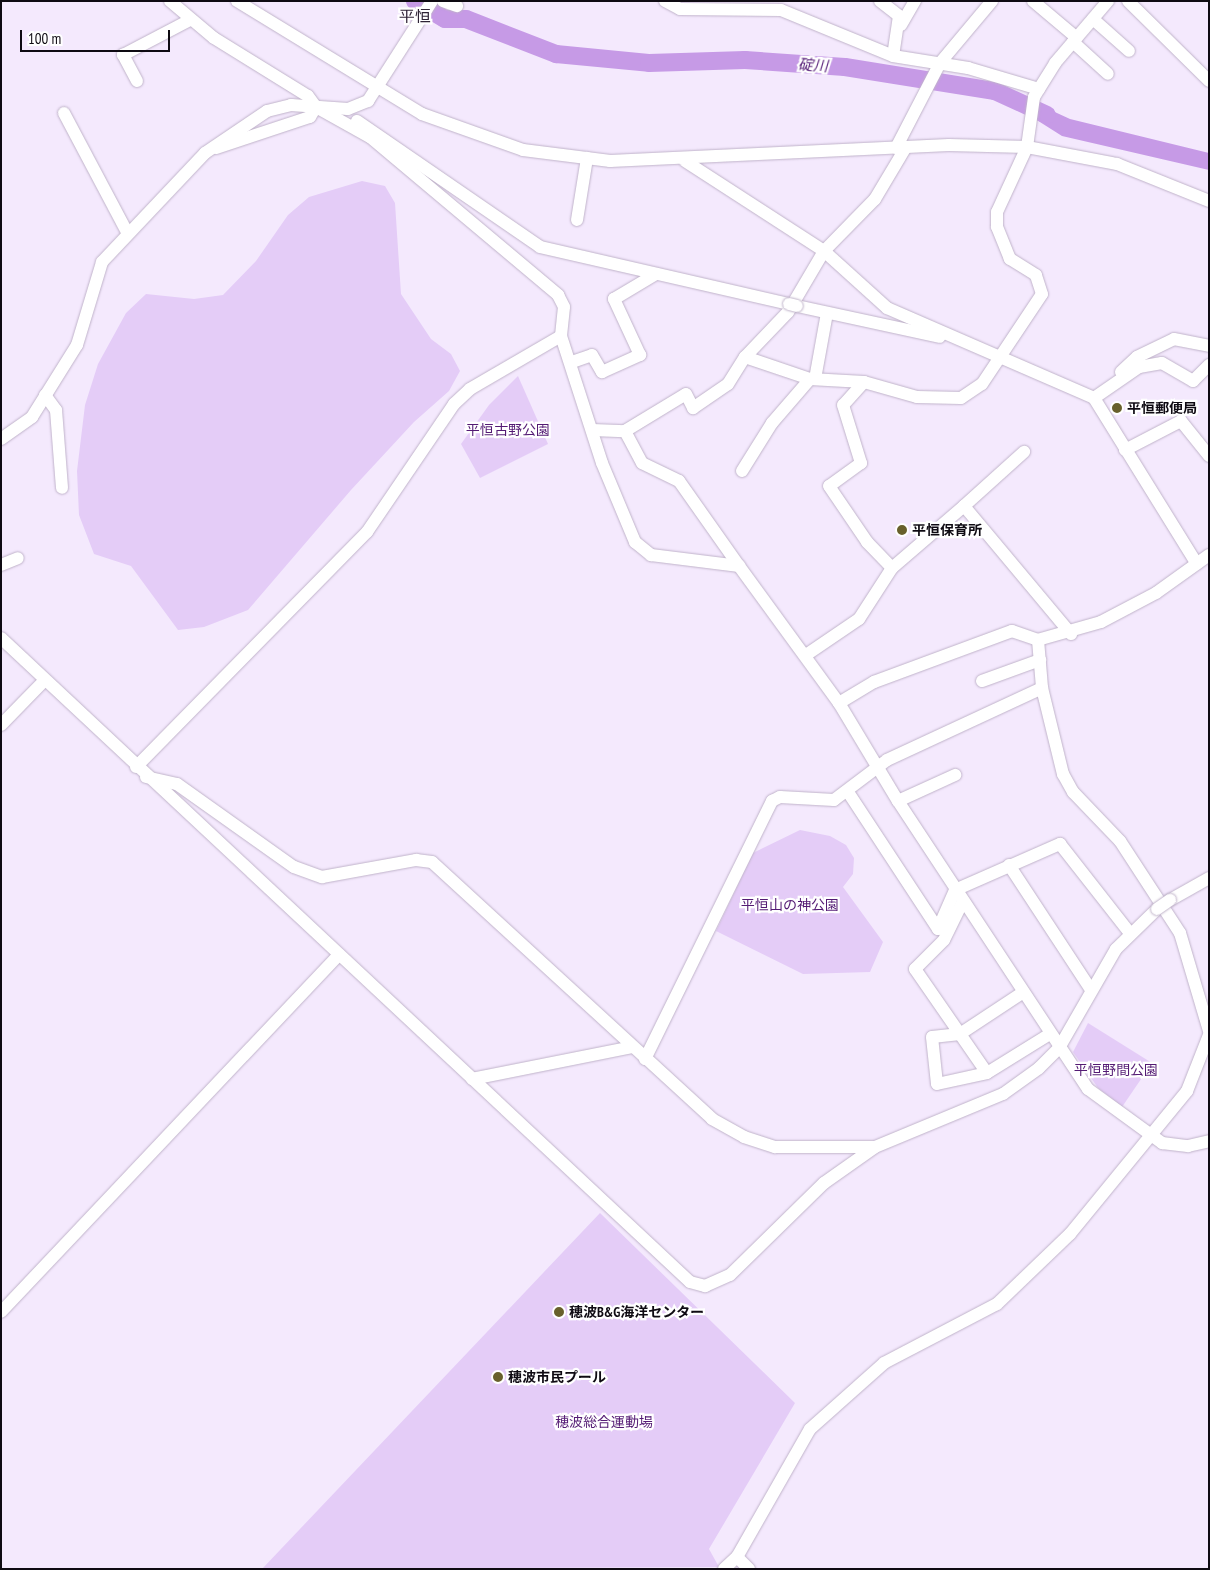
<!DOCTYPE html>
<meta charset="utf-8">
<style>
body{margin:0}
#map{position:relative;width:1210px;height:1570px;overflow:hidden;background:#f4e9fd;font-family:"PT Sans Narrow","Noto Sans JP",sans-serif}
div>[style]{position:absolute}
.green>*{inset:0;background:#e4ccf7}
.water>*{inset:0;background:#c69ae6}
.river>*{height:18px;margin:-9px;padding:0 9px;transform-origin:9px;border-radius:9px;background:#c69ae6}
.roads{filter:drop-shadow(0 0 1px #c0b3ca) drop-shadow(0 0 1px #c0b3ca)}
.minor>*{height:12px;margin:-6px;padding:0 6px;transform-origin:6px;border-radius:6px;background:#fff}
.bridges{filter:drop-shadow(0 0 1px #c0b3ca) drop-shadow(0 0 1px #c0b3ca)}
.minor-bridge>*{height:12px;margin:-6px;padding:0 6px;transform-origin:6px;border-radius:6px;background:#fff}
.dots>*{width:14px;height:14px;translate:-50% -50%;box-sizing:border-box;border:2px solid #fff;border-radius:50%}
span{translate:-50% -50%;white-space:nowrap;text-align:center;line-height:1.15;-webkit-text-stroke:4.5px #fff;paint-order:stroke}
.poi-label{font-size:14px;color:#0e0a12;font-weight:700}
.left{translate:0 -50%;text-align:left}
.park-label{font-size:14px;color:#541b74}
.water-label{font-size:15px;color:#582079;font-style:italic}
.quarter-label{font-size:16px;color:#2f2436}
.frame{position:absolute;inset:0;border:2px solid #0e0a12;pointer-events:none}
.scale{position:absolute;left:20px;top:30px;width:150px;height:22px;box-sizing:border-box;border:2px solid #0e0a12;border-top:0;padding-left:6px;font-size:15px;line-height:18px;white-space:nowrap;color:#0e0a12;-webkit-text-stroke:4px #fff;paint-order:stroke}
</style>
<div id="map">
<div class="green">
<i style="clip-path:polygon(362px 181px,385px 186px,395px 203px,401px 294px,431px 339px,451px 354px,460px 371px,449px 391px,414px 422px,351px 490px,248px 610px,204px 627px,178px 630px,131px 566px,94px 554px,79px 515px,77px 471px,85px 405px,98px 364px,126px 313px,146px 294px,194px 299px,223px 295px,256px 261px,288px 215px,309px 197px)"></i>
<i style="clip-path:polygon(518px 376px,548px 444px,480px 478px,461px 444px,489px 405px)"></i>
<i style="clip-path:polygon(800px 830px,830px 836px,846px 845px,854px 858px,853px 874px,843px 887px,883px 942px,870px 972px,803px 974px,716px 931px,753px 853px)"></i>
<i style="clip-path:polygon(1088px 1023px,1152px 1063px,1122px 1107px,1098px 1088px,1073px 1052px)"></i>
<i style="clip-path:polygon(600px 1213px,795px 1403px,709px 1549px,719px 1567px,262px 1569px)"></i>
</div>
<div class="water">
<i style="clip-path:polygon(1033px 102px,1070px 119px,1209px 153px,1209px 170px,1062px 136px,1032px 117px)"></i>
</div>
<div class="river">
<i style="left:415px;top:1px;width:35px;rotate:31deg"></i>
<i style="left:445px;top:19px;width:21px"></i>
<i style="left:466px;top:19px;width:97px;rotate:21.3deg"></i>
<i style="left:556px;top:54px;width:93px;rotate:5.5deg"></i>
<i style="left:649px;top:63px;width:96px;rotate:-1.8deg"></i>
<i style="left:745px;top:60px;width:100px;rotate:4deg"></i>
<i style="left:845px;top:67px;width:152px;rotate:9.1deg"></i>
<i style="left:995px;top:91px;width:57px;rotate:24.8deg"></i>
</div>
<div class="roads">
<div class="minor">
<i style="left:170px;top:1px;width:57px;rotate:40.1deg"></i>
<i style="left:214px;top:38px;width:110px;rotate:31.7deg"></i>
<i style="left:308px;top:96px;width:14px;rotate:54deg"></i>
<i style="left:316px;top:107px;width:62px;rotate:29.1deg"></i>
<i style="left:370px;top:137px;width:246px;rotate:40deg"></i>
<i style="left:558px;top:295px;width:13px;rotate:63deg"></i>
<i style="left:564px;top:307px;width:29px;rotate:96deg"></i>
<i style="left:561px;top:336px;width:133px;rotate:72.1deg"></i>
<i style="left:602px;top:463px;width:86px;rotate:67.3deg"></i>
<i style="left:635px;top:542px;width:21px;rotate:39deg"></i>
<i style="left:651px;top:555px;width:89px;rotate:7.1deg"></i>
<i style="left:739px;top:566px;width:170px;rotate:53.9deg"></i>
<i style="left:839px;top:703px;width:114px;rotate:59deg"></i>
<i style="left:898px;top:801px;width:345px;rotate:56.6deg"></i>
<i style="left:1088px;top:1089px;width:92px;rotate:36.1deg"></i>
<i style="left:1162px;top:1143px;width:26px;rotate:7deg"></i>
<i style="left:1188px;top:1146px;width:22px;rotate:-13deg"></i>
<i style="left:237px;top:1px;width:217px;rotate:31.4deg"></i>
<i style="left:422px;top:114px;width:107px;rotate:19.6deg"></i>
<i style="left:523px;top:150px;width:88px;rotate:7.2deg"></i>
<i style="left:610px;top:161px;width:339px;rotate:-2.7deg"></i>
<i style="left:949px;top:145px;width:78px;rotate:1.5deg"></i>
<i style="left:1027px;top:147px;width:92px;rotate:10.7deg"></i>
<i style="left:1117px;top:164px;width:99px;rotate:21.9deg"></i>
<i style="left:443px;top:1px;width:15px;rotate:20deg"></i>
<i style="left:665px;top:1px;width:17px;rotate:28deg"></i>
<i style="left:680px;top:9px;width:101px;rotate:0.6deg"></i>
<i style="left:781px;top:10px;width:121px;rotate:22.3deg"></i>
<i style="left:893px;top:56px;width:76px;rotate:9.1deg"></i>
<i style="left:968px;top:68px;width:74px;rotate:16.5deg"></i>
<i style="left:880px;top:1px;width:24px;rotate:38deg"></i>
<i style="left:899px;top:16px;width:40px;rotate:98.5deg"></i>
<i style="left:1033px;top:1px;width:57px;rotate:40.1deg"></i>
<i style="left:1128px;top:1px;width:114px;rotate:44.6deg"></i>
<i style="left:1093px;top:19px;width:48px;rotate:41.6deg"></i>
<i style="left:901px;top:25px;width:28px;rotate:-60deg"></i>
<i style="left:1073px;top:42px;width:47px;rotate:42.4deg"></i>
<i style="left:137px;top:81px;width:30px;rotate:-118deg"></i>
<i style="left:123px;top:55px;width:76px;rotate:-27.6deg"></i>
<i style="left:64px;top:113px;width:135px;rotate:62.1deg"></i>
<i style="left:357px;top:121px;width:222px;rotate:34.5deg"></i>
<i style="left:540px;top:247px;width:255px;rotate:12.9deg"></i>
<i style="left:906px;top:147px;width:61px;rotate:120.8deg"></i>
<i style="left:875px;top:199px;width:73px;rotate:134.4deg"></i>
<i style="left:824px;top:251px;width:71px;rotate:120.5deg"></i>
<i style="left:788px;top:312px;width:62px;rotate:133.7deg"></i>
<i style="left:745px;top:357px;width:69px;rotate:18.7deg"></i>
<i style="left:810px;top:379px;width:54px;rotate:3.2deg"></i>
<i style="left:864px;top:382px;width:55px;rotate:15.8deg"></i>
<i style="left:917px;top:397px;width:44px;rotate:1.3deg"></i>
<i style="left:961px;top:398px;width:25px;rotate:-34deg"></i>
<i style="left:982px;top:384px;width:108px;rotate:-56.3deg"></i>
<i style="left:1042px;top:294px;width:20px;rotate:-108deg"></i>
<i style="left:1036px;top:275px;width:31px;rotate:-148deg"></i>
<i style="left:1010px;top:259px;width:35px;rotate:-112deg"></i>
<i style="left:997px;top:227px;width:15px;rotate:-90deg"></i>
<i style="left:997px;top:212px;width:72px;rotate:-65.2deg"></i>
<i style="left:1027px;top:147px;width:50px;rotate:-82deg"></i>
<i style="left:1034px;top:97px;width:40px;rotate:-58deg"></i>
<i style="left:1055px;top:63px;width:82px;rotate:-49.5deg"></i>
<i style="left:216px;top:148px;width:99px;rotate:-18.3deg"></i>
<i style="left:310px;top:117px;width:12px;rotate:-59deg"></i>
<i style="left:896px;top:148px;width:96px;rotate:-62.6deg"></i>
<i style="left:940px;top:63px;width:81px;rotate:-50deg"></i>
<i style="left:685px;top:161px;width:166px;rotate:32.9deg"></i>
<i style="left:824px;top:251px;width:85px;rotate:42.1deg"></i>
<i style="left:887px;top:308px;width:226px;rotate:23.5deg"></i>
<i style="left:1094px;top:398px;width:195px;rotate:58.2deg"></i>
<i style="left:577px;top:220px;width:63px;rotate:-80.8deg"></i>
<i style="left:797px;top:306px;width:146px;rotate:12.2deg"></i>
<i style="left:572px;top:362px;width:21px;rotate:-19deg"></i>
<i style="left:592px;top:355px;width:20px;rotate:60deg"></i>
<i style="left:602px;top:372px;width:42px;rotate:-24.1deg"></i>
<i style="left:640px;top:355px;width:62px;rotate:-114.9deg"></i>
<i style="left:614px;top:299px;width:49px;rotate:-30.8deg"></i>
<i style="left:1121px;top:372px;width:22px;rotate:-43deg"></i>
<i style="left:1137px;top:357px;width:41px;rotate:-25.9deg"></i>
<i style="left:1174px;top:339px;width:36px;rotate:11deg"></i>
<i style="left:815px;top:379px;width:67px;rotate:-79.7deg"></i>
<i style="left:864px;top:382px;width:31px;rotate:132deg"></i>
<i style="left:843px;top:405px;width:61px;rotate:72.8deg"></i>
<i style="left:861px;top:463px;width:39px;rotate:144deg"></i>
<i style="left:829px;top:486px;width:68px;rotate:55.8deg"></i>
<i style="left:867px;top:542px;width:36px;rotate:46deg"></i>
<i style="left:45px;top:395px;width:19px;rotate:54deg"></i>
<i style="left:56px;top:410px;width:78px;rotate:85.6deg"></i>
<i style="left:1094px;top:398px;width:55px;rotate:-34.6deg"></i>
<i style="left:1139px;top:367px;width:23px;rotate:-10deg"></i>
<i style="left:1162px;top:363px;width:36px;rotate:30deg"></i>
<i style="left:1193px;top:381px;width:23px;rotate:-45deg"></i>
<i style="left:592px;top:430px;width:33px;rotate:2deg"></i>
<i style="left:1px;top:439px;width:38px;rotate:-35deg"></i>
<i style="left:32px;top:417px;width:85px;rotate:-58deg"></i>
<i style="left:77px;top:345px;width:87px;rotate:-73.2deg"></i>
<i style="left:102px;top:262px;width:150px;rotate:-46.6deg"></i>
<i style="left:205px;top:153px;width:75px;rotate:-34.1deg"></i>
<i style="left:267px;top:111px;width:25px;rotate:-14deg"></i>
<i style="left:291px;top:105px;width:57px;rotate:4deg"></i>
<i style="left:348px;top:109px;width:22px;rotate:-22deg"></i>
<i style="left:368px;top:101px;width:119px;rotate:-57.4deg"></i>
<i style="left:1125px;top:450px;width:63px;rotate:-27.4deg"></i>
<i style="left:1181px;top:421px;width:45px;rotate:51.3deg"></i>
<i style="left:742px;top:471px;width:57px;rotate:-58deg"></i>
<i style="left:772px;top:423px;width:58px;rotate:-49.2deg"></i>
<i style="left:964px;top:506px;width:81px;rotate:-42deg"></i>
<i style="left:1209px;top:555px;width:65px;rotate:144.4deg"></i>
<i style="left:1156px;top:593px;width:62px;rotate:152.2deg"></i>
<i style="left:1101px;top:622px;width:66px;rotate:164.1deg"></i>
<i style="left:1038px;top:640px;width:48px;rotate:85.2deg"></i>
<i style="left:1042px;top:688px;width:89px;rotate:76.3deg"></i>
<i style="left:1063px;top:774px;width:21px;rotate:61deg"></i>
<i style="left:1073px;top:792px;width:68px;rotate:46.2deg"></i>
<i style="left:1120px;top:841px;width:110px;rotate:56.9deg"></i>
<i style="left:1180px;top:933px;width:102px;rotate:73.5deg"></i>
<i style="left:1px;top:565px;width:18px;rotate:-22deg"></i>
<i style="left:739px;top:566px;width:104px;rotate:-125.2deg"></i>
<i style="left:679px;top:481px;width:41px;rotate:-154.1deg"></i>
<i style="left:642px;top:463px;width:36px;rotate:-118deg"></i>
<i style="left:625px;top:431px;width:71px;rotate:-31.2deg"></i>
<i style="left:686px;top:394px;width:16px;rotate:63deg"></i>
<i style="left:693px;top:408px;width:42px;rotate:-34.4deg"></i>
<i style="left:728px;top:384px;width:32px;rotate:-58deg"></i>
<i style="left:1px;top:638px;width:943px;rotate:43.07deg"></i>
<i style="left:690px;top:1282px;width:16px;rotate:15deg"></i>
<i style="left:705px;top:1286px;width:27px;rotate:-24deg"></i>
<i style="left:730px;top:1275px;width:132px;rotate:-44.4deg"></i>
<i style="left:824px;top:1183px;width:62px;rotate:-35.2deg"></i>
<i style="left:875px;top:1147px;width:139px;rotate:-22.5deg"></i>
<i style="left:1003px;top:1094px;width:44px;rotate:-35.8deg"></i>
<i style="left:1039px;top:1068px;width:28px;rotate:-45deg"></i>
<i style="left:1059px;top:1048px;width:114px;rotate:-60.1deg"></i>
<i style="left:1116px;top:949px;width:57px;rotate:-44.3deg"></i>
<i style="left:806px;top:655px;width:64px;rotate:-34.2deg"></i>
<i style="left:859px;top:619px;width:61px;rotate:-57.1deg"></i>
<i style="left:892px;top:568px;width:95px;rotate:-40.7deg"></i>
<i style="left:964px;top:506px;width:167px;rotate:50.1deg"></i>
<i style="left:982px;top:681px;width:62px;rotate:-19.9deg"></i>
<i style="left:839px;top:703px;width:41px;rotate:-31deg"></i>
<i style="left:874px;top:682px;width:147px;rotate:-20.3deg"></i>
<i style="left:1012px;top:631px;width:28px;rotate:19deg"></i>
<i style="left:1px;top:725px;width:62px;rotate:-45.7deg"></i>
<i style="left:136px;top:767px;width:330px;rotate:-45.5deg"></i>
<i style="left:367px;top:532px;width:155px;rotate:-55.8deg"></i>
<i style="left:454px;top:404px;width:22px;rotate:-43deg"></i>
<i style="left:470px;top:389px;width:105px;rotate:-30.2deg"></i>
<i style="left:146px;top:777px;width:32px;rotate:13deg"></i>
<i style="left:177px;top:784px;width:143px;rotate:35.4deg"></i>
<i style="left:294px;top:867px;width:30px;rotate:20deg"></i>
<i style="left:322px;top:877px;width:96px;rotate:-10.3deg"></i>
<i style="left:416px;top:860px;width:16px;rotate:7deg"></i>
<i style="left:432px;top:862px;width:380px;rotate:42.5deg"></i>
<i style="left:712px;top:1119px;width:37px;rotate:29deg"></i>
<i style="left:744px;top:1137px;width:33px;rotate:18deg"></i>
<i style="left:775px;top:1147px;width:99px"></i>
<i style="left:848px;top:792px;width:164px;rotate:56.7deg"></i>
<i style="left:938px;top:929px;width:43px;rotate:-66.4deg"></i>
<i style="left:955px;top:890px;width:115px;rotate:-23.7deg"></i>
<i style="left:1060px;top:844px;width:112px;rotate:51.9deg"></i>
<i style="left:898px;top:801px;width:63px;rotate:-24.5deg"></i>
<i style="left:1009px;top:865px;width:149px;rotate:56.7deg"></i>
<i style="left:1170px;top:900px;width:45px;rotate:-29.4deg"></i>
<i style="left:963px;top:901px;width:43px;rotate:116deg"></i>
<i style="left:944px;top:940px;width:41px;rotate:135deg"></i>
<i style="left:915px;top:969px;width:126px;rotate:55.3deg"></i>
<i style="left:1022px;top:993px;width:74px;rotate:146.5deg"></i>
<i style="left:960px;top:1034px;width:28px;rotate:174deg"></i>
<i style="left:932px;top:1037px;width:47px;rotate:83.9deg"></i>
<i style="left:937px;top:1084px;width:51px;rotate:-12.4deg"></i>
<i style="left:987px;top:1073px;width:74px;rotate:-31.8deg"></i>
<i style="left:645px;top:1059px;width:288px;rotate:-63.8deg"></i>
<i style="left:772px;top:801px;width:9px;rotate:-27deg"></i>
<i style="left:780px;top:797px;width:54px;rotate:3.2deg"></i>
<i style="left:834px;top:800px;width:66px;rotate:-37deg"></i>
<i style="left:887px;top:760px;width:171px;rotate:-24.9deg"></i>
<i style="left:472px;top:1079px;width:163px;rotate:-11.3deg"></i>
<i style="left:1px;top:1312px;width:492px;rotate:-46.6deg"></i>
<i style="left:737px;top:1557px;width:17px;rotate:45deg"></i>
<i style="left:724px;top:1569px;width:18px;rotate:-43deg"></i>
<i style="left:737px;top:1557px;width:147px;rotate:-60.3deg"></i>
<i style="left:810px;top:1429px;width:99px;rotate:-41.7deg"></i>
<i style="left:884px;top:1363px;width:127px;rotate:-27.6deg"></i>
<i style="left:997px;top:1304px;width:101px;rotate:-43.8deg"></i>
<i style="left:1070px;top:1234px;width:185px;rotate:-50.7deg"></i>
<i style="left:1187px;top:1091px;width:60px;rotate:-68.6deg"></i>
</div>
</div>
<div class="bridges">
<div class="minor-bridge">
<i style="left:789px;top:304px;width:8px;rotate:14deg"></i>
<i style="left:1157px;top:909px;width:16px;rotate:-35deg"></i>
</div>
</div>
<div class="dots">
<i style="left:1117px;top:408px;background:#68602c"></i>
<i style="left:902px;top:530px;background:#68602c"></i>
<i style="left:559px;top:1312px;background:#68602c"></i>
<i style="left:498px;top:1377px;background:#68602c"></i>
</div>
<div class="poi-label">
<span class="left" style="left:1127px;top:408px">平恒郵便局</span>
<span class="left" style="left:912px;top:530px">平恒保育所</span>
<span class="left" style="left:569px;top:1312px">穂波B&amp;G海洋センター</span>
<span class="left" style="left:508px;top:1377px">穂波市民プール</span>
</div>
<div class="park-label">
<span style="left:508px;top:430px">平恒古野公園</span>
<span style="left:790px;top:905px">平恒山の神公園</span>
<span style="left:1116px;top:1070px">平恒野間公園</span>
<span style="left:604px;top:1422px">穂波総合運動場</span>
</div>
<div class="water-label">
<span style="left:813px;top:65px;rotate:4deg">碇川</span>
</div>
<div class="quarter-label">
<span style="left:415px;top:16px">平恒</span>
</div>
<div class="frame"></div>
<div class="scale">100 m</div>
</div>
